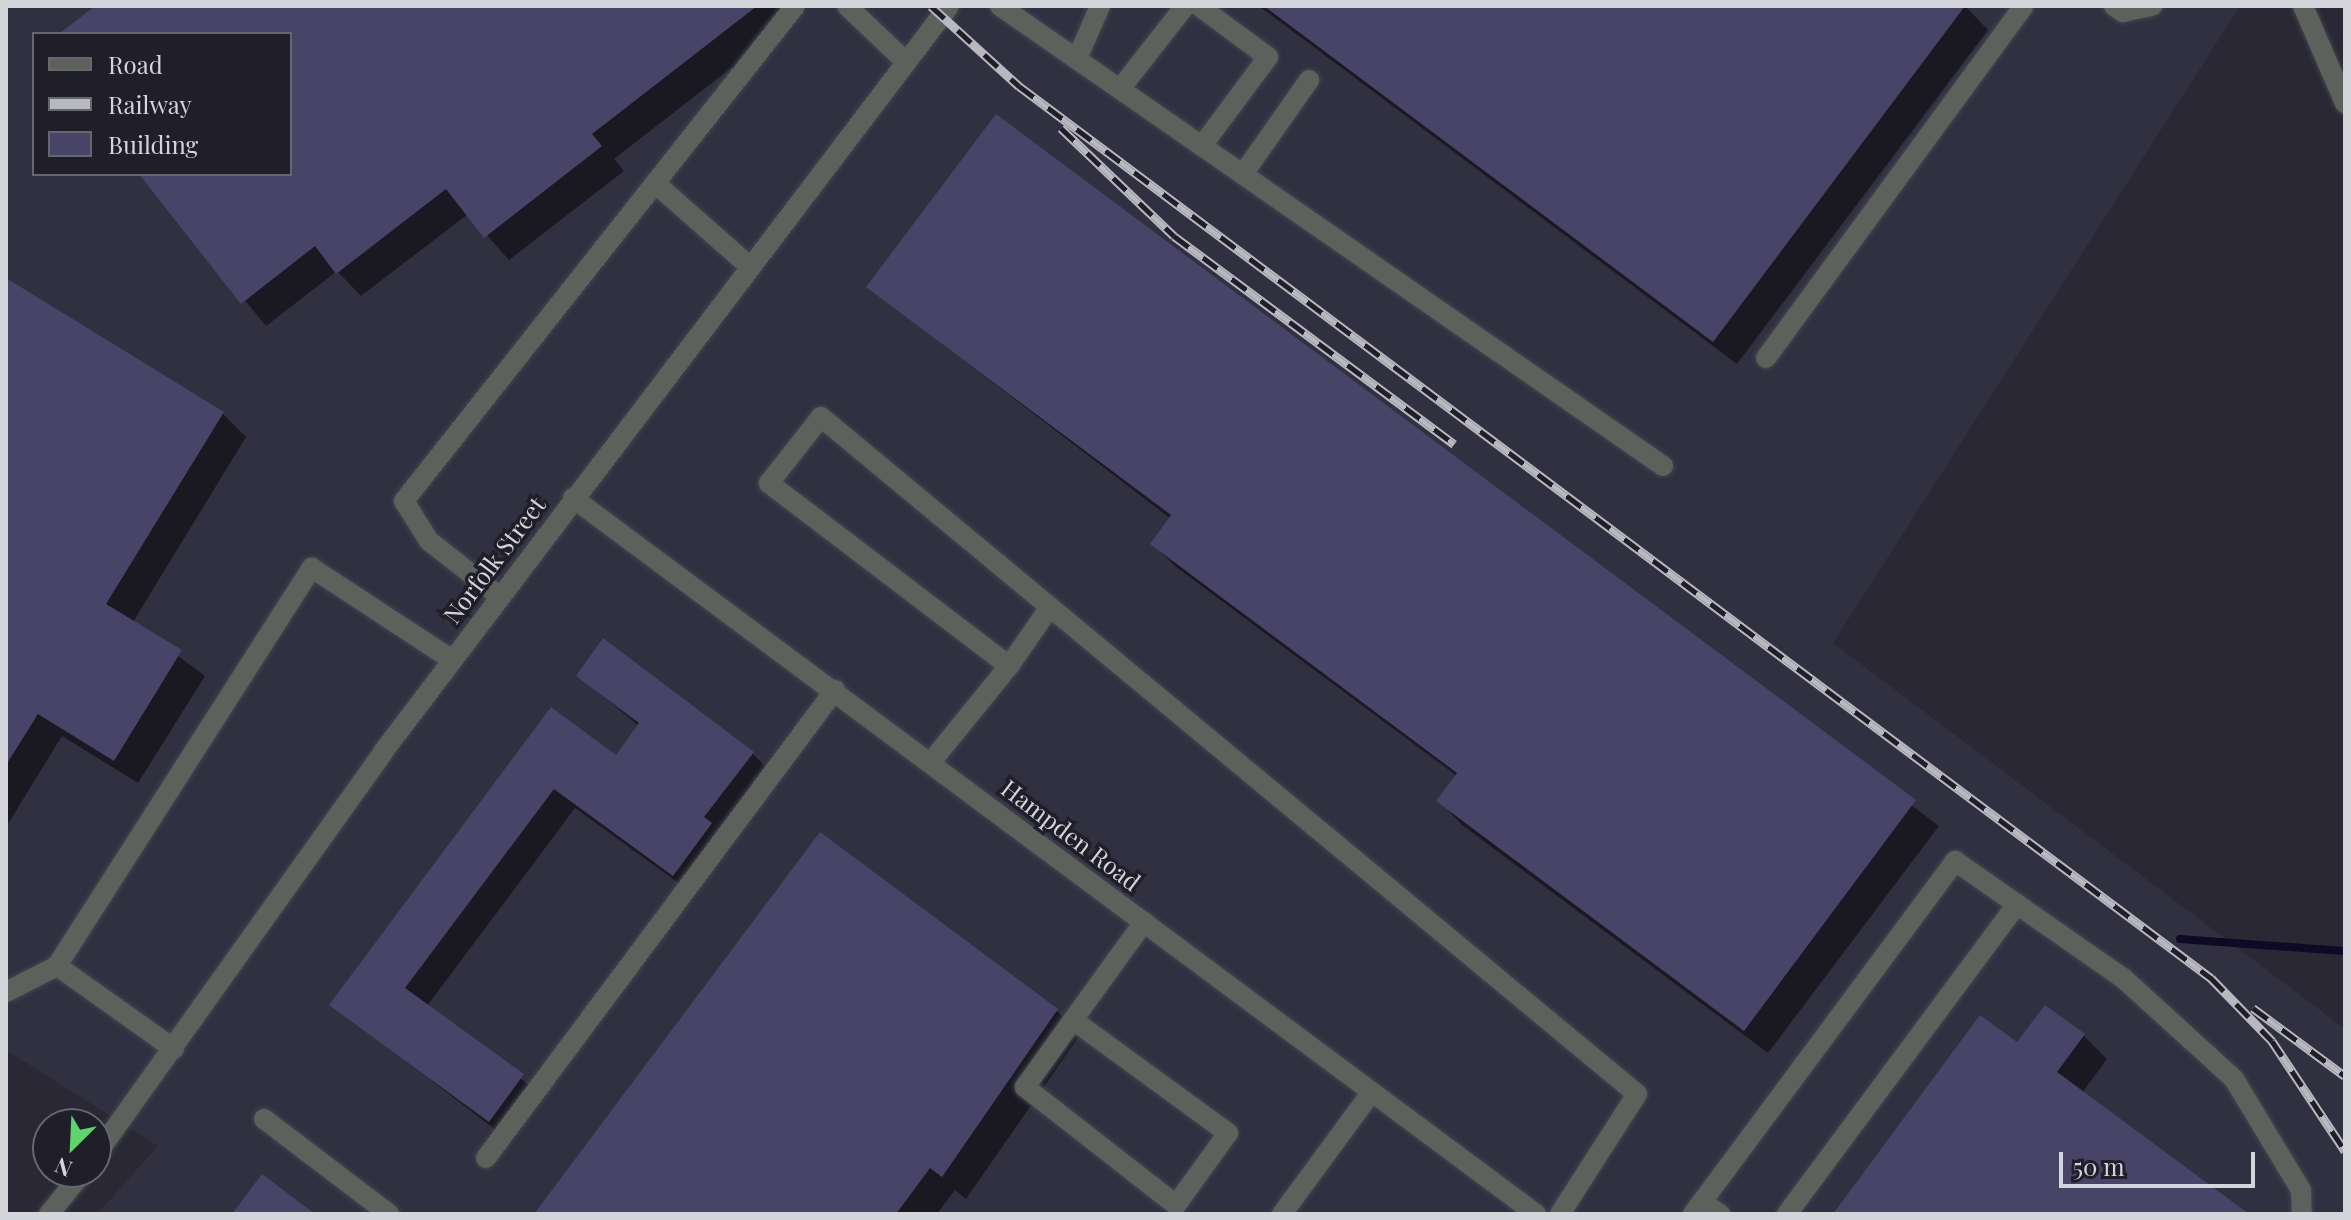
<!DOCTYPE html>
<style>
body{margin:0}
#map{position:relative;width:2351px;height:1220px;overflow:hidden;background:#292834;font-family:"Playfair Display",serif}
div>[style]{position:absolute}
.built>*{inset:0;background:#313041}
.shadow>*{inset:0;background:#0007}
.stream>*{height:8px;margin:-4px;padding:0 4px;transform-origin:4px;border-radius:4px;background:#0f0926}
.building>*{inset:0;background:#484467}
.roads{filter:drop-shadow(0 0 2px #44444f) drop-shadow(0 0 2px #44444f)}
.minor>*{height:20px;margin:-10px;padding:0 10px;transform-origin:10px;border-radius:10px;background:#5c615c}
.rail>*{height:9px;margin-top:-4.5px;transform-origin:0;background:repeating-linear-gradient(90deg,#1f1e29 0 18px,#b8b8c0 0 36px);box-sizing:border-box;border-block:2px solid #b8b8c0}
span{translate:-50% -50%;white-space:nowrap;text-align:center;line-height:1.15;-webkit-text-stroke:7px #1f1e29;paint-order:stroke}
.street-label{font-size:24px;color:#d4d4db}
.frame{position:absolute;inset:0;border:8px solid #d4d4db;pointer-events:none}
.legend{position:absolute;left:32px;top:32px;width:260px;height:144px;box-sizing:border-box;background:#1f1e29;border:2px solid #676770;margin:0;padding:10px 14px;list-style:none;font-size:24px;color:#d4d4db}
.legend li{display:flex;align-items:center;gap:16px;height:40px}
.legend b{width:40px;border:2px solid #676770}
.north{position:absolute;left:32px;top:1108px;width:80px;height:80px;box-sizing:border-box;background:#1f1e29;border:2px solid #676770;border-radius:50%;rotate:204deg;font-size:22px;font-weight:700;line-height:32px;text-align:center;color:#d4d4db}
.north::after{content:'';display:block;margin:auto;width:28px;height:36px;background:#5ed56c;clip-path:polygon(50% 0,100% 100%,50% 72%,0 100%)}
.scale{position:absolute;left:2059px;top:1152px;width:196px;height:36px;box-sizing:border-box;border:4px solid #d4d4db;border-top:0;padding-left:10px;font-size:24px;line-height:28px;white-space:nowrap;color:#d4d4db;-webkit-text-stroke:6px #1f1e29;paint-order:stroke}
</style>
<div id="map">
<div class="built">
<i style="clip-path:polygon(evenodd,6px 6px,2240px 6px,1833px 643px,2345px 1029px,2345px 1214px,97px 1214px,158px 1146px,6px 1050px,6px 6px,34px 34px,290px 34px,290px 174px,34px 174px,34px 34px)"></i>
</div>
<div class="shadow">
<i style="clip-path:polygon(98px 6px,804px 6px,807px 9px,614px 159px,624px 171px,509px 260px,468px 214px,361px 296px,337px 271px,266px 326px,141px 174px,290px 174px,290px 34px,62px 34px)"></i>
<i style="clip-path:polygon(1259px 6px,1965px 6px,1988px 30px,1737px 364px)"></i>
<i style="clip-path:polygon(996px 116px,1939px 826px,1768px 1053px,1462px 825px,1439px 801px,1457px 776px,1176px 567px,1153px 544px,1171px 519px,868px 287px)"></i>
<i style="clip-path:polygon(6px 280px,223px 414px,246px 437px,133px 622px,205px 676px,138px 783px,62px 736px,6px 827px)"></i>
<i style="clip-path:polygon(578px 675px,752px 753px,773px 774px,695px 895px,575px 808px,427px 1006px,543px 1096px,510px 1141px,332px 1004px,552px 709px,616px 758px,639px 726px)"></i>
<i style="clip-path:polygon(1057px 1011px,1080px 1035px,966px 1199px,955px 1190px,937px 1214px,537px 1214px)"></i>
<i style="clip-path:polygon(2083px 1035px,2107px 1059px,2082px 1093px,2246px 1214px,1835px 1214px,2018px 1045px)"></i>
</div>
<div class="stream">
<i style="left:2180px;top:939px;width:165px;rotate:4.2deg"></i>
</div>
<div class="building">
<i style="clip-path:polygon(95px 6px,757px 6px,592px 134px,602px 146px,484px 238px,446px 189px,336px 274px,315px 246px,241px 304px,139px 174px,290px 174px,290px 34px,59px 34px)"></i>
<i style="clip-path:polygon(1264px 6px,1965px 6px,1713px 342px)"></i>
<i style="clip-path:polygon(996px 114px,1916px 800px,1744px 1031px,1436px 801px,1457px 773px,1150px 544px,1171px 515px,866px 287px)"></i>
<i style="clip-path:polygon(6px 278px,224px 412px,106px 604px,182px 650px,114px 761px,38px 714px,6px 765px)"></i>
<i style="clip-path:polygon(603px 638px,754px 752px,704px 817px,712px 823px,673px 876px,554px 789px,405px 988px,524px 1074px,489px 1122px,329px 1005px,551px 707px,616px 755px,639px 723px,576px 676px)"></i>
<i style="clip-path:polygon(820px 832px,1058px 1009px,942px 1177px,930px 1168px,896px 1214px,534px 1214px)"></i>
<i style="clip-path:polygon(2045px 1005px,2085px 1034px,2057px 1072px,2249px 1214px,1833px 1214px,1980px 1015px,2017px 1042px)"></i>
<i style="clip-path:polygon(262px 1174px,315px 1214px,232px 1214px)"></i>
</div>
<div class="roads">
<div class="minor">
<i style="left:847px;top:6px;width:81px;rotate:43.5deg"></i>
<i style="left:1000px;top:6px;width:807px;rotate:34.75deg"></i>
<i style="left:1199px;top:6px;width:86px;rotate:36.5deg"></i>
<i style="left:1268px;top:57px;width:111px;rotate:126.6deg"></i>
<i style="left:2114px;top:6px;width:11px;rotate:34deg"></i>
<i style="left:2123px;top:12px;width:30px;rotate:-12deg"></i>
<i style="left:2303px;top:6px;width:106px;rotate:66.6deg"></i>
<i style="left:1077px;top:59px;width:58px;rotate:-66.5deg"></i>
<i style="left:1120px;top:89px;width:105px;rotate:-51.9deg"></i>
<i style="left:1243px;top:174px;width:115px;rotate:-54.9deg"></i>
<i style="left:655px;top:183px;width:125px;rotate:41.4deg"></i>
<i style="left:1766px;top:358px;width:436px;rotate:-53.8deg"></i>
<i style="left:573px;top:498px;width:1200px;rotate:36.63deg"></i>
<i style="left:499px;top:596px;width:89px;rotate:-141.8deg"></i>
<i style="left:429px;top:541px;width:47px;rotate:-122deg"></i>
<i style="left:404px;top:501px;width:631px;rotate:-51.69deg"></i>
<i style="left:1009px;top:666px;width:72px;rotate:-55.2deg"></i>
<i style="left:931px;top:762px;width:124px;rotate:-50.9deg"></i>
<i style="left:1009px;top:666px;width:302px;rotate:-142.7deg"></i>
<i style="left:769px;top:483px;width:84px;rotate:-51.8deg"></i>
<i style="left:821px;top:417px;width:1060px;rotate:39.68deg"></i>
<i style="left:1637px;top:1094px;width:143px;rotate:122.7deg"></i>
<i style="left:6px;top:992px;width:57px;rotate:-27deg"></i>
<i style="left:1073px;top:1020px;width:192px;rotate:36.1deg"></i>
<i style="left:1228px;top:1133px;width:89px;rotate:125.8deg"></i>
<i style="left:1176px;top:1205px;width:192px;rotate:-142deg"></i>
<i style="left:1025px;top:1087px;width:82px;rotate:-54.4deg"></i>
<i style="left:1073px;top:1020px;width:121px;rotate:-54.1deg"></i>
<i style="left:174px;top:1049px;width:143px;rotate:-144.6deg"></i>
<i style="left:57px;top:966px;width:473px;rotate:-57.4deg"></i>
<i style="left:312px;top:568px;width:168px;rotate:33.3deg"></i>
<i style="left:264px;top:1119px;width:157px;rotate:37.2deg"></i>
<i style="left:96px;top:1155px;width:495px;rotate:-54.5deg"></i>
<i style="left:383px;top:752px;width:936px;rotate:-52.81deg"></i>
<i style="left:486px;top:1158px;width:584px;rotate:-53.29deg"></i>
<i style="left:1702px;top:1202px;width:22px;rotate:34deg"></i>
<i style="left:49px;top:1214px;width:54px;rotate:-51deg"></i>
<i style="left:1282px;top:1214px;width:150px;rotate:-53.7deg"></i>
<i style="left:1693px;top:1214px;width:440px;rotate:-53.4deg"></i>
<i style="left:1955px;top:861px;width:205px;rotate:34.9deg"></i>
<i style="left:2123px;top:978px;width:150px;rotate:42.3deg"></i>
<i style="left:2234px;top:1079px;width:130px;rotate:58.9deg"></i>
<i style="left:2301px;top:1190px;width:24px;rotate:88deg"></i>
<i style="left:1787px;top:1214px;width:386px;rotate:-53.4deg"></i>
</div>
</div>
<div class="rail">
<i style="left:931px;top:6px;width:119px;rotate:42.3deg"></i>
<i style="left:1019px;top:86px;width:1489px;rotate:36.81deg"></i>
<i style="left:2211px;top:978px;width:88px;rotate:45.9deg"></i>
<i style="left:2272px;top:1041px;width:132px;rotate:56.4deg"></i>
<i style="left:1061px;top:128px;width:156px;rotate:43.7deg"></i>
<i style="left:1174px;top:236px;width:349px;rotate:36.6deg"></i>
<i style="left:2253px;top:1008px;width:114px;rotate:36.5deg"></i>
</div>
<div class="street-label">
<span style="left:494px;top:560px;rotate:-53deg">Norfolk Street</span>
<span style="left:1071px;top:835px;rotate:37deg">Hampden Road</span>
</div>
<div class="frame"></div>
<ul class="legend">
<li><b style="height:10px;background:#5c615c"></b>Road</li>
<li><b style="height:10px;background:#b8b8c0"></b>Railway</li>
<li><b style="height:22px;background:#484467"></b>Building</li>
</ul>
<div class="north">N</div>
<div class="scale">50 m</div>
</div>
